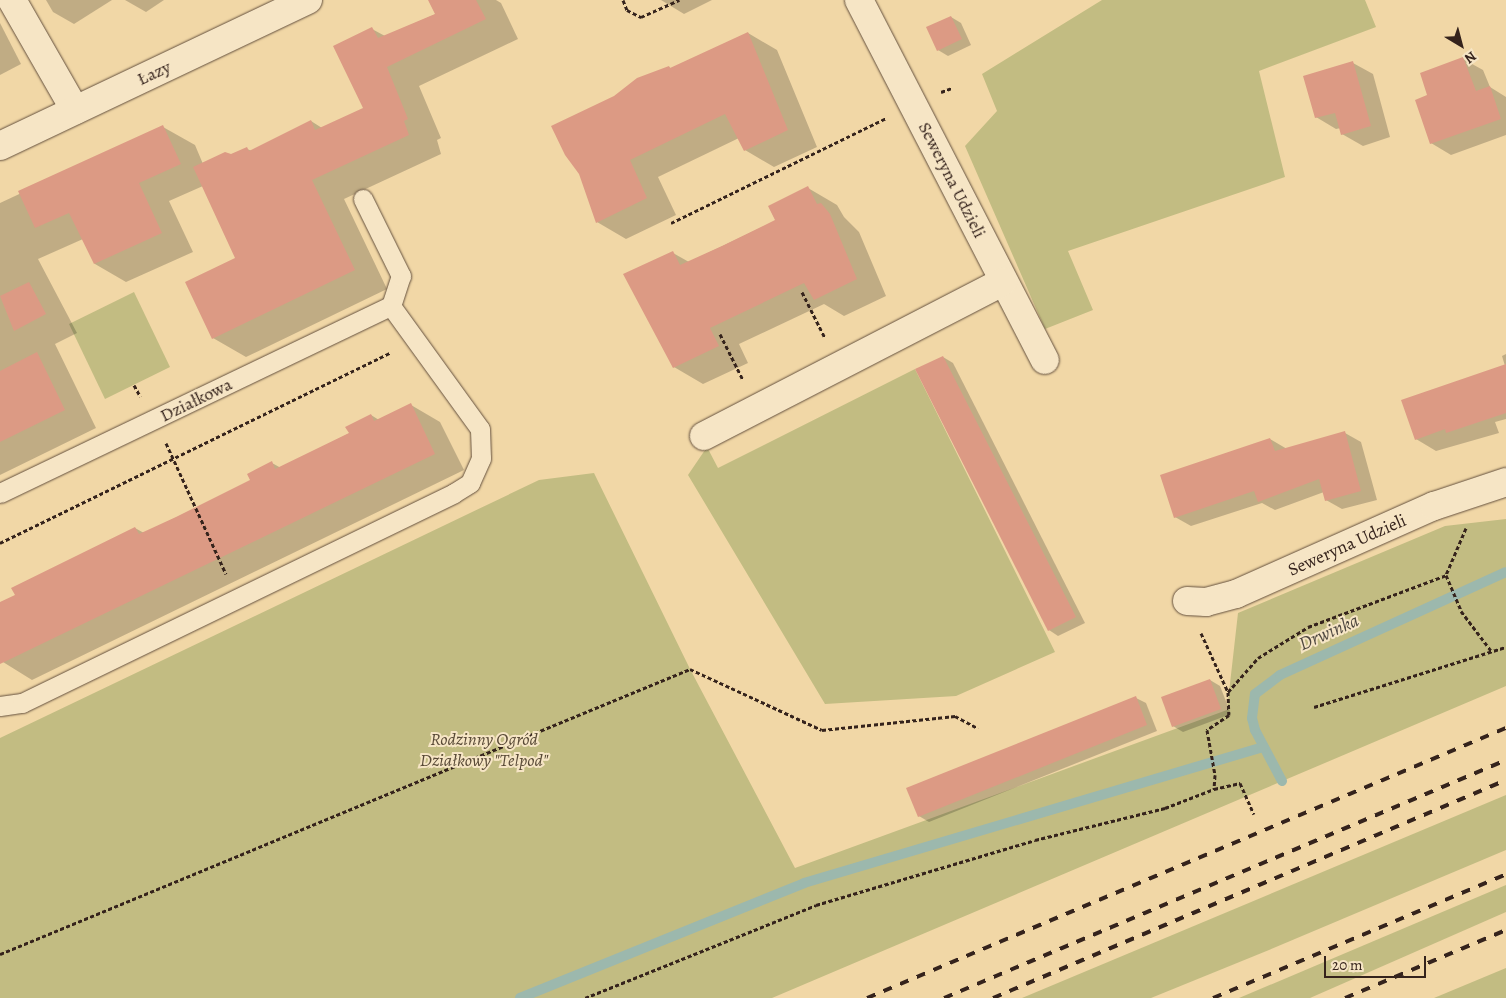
<!DOCTYPE html>
<meta charset="utf-8">
<style>
body{margin:0}
#map{position:relative;width:1506px;height:998px;overflow:hidden;background:#f1d7a6;font-family:Alegreya,serif}
div>[style]{position:absolute}
.green>*{inset:0;background:#c2bc82}
.shadow>*{inset:0;background:#0003}
.stream>*{height:10px;margin:-5px;padding:0 5px;transform-origin:5px;border-radius:5px;background:#9cb8ad}
.building>*{inset:0;background:#dc9a84}
.path>*{height:3px;margin-top:-1.5px;transform-origin:0;background:repeating-linear-gradient(90deg,#35231c 0 4px,transparent 0 6.5px)}
.roads{filter:drop-shadow(0 0 1px #64503e) drop-shadow(0 0 1px #64503e)}
.lane>*{height:19px;margin:-9.5px;padding:0 9.5px;transform-origin:9.5px;border-radius:9.5px;background:#f6e5c5}
.street>*{height:28px;margin:-14px;padding:0 14px;transform-origin:14px;border-radius:14px;background:#f6e5c5}
.rail>*{height:4px;margin-top:-2px;transform-origin:0;background:repeating-linear-gradient(90deg,#35231c 0 9px,transparent 0 18px)}
span{translate:-50% -50%;white-space:nowrap;text-align:center;line-height:1.15;-webkit-text-stroke:4px #f6e5c5;paint-order:stroke}
.street-label{font-size:18px;color:#35231c}
.park-label{font-size:18px;color:#584936;font-style:italic}
.water-label{font-size:19px;color:#4f4840;font-style:italic}
.north{position:absolute;left:1436px;top:20px;width:50px;height:50px;-webkit-text-stroke:4px #f6e5c5;paint-order:stroke;rotate:143deg;font-size:14px;font-weight:700;line-height:20px;text-align:center;color:#35231c}
.north::after{content:'';display:block;margin:auto;width:18px;height:22px;background:#35231c;clip-path:polygon(50% 0,100% 100%,50% 72%,0 100%)}
.scale{position:absolute;left:1324px;top:956px;width:102px;height:22px;box-sizing:border-box;border:2px solid #35231c;border-top:0;padding-left:6px;font-size:15px;line-height:18px;white-space:nowrap;color:#35231c;-webkit-text-stroke:4px #f6e5c5;paint-order:stroke}
</style>
<div id="map">
<div class="green">
<i style="clip-path:polygon(1102px 0,1365px 0,1376px 27px,1259px 71px,1285px 177px,1068px 251px,1093px 310px,1045px 329px,965px 146px,997px 111px,982px 74px)"></i>
<i style="clip-path:polygon(134px 292px,170px 367px,105px 399px,69px 324px)"></i>
<i style="clip-path:polygon(915px 369px,1055px 652px,956px 696px,825px 704px,688px 475px,707px 447px,718px 468px)"></i>
<i style="clip-path:polygon(594px 473px,690px 669px,795px 868px,1227px 710px,1238px 613px,1445px 526px,1506px 519px,1506px 686px,772px 998px,0 998px,0 738px,539px 480px)"></i>
<i style="clip-path:polygon(1506px 795px,1506px 850px,1269px 950px,1151px 998px,1022px 998px)"></i>
<i style="clip-path:polygon(1506px 885px,1506px 912px,1310px 998px,1239px 998px)"></i>
<i style="clip-path:polygon(1506px 968px,1506px 998px,1434px 998px)"></i>
</div>
<div class="shadow">
<i style="clip-path:polygon(46px 0,112px 0,74px 24px,53px 12px)"></i>
<i style="clip-path:polygon(125px 0,164px 0,146px 12px)"></i>
<i style="clip-path:polygon(434px 0,496px 0,501px 3px,518px 39px,419px 86px,441px 138px,437px 140px,441px 154px,344px 199px,387px 289px,246px 357px,213px 338px,237px 259px,203px 186px,169px 201px,193px 252px,126px 282px,95px 264px,83px 239px,38px 259px,77px 333px,55px 344px,96px 428px,0 475px,0 203px,163px 127px,195px 145px,203px 164px,247px 149px,252px 151px,311px 121px,322px 128px,365px 109px,372px 29px,385px 36px,436px 14px)"></i>
<i style="clip-path:polygon(661px 0,712px 0,684px 14px)"></i>
<i style="clip-path:polygon(951px 17px,961px 23px,971px 45px,948px 56px,938px 50px)"></i>
<i style="clip-path:polygon(0 23px,21px 64px,0 75px)"></i>
<i style="clip-path:polygon(748px 33px,777px 50px,817px 147px,774px 167px,745px 150px,739px 138px,658px 177px,676px 215px,626px 239px,597px 222px,615px 97px,669px 67px,672px 69px)"></i>
<i style="clip-path:polygon(1463px 59px,1483px 70px,1490px 87px,1506px 97px,1506px 135px,1451px 155px,1431px 143px,1429px 96px)"></i>
<i style="clip-path:polygon(1353px 63px,1373px 74px,1390px 137px,1363px 146px,1342px 134px,1341px 128px,1336px 129px,1316px 117px)"></i>
<i style="clip-path:polygon(808px 188px,837px 205px,844px 217px,859px 232px,886px 296px,844px 316px,824px 304px,739px 344px,748px 363px,703px 384px,674px 367px,673px 253px,689px 262px,777px 220px)"></i>
<i style="clip-path:polygon(1506px 354px,1506px 419px,1495px 422px,1499px 433px,1436px 451px,1416px 439px,1505px 366px,1502px 356px)"></i>
<i style="clip-path:polygon(943px 357px,953px 363px,1085px 623px,1058px 636px,1049px 630px)"></i>
<i style="clip-path:polygon(411px 405px,440px 422px,464px 470px,32px 680px,3px 662px,0 656px,0 604px,135px 528px,144px 533px,252px 481px,272px 463px,281px 468px,350px 433px,371px 415px,379px 420px)"></i>
<i style="clip-path:polygon(1345px 433px,1361px 442px,1377px 500px,1342px 509px,1326px 500px,1324px 492px,1275px 510px,1262px 503px,1191px 526px,1175px 517px,1270px 439px,1287px 449px)"></i>
<i style="clip-path:polygon(1210px 680px,1220px 686px,1231px 714px,1183px 732px,1173px 726px)"></i>
<i style="clip-path:polygon(1136px 698px,1146px 703px,1157px 731px,929px 822px,919px 816px)"></i>
</div>
<div class="stream">
<i style="left:1282px;top:781px;width:58px;rotate:-117.9deg"></i>
<i style="left:1255px;top:730px;width:12px;rotate:-104deg"></i>
<i style="left:1252px;top:718px;width:24px;rotate:-83deg"></i>
<i style="left:1255px;top:694px;width:31px;rotate:-37deg"></i>
<i style="left:1280px;top:675px;width:248px;rotate:-24.5deg"></i>
<i style="left:520px;top:998px;width:306px;rotate:-22deg"></i>
<i style="left:804px;top:883px;width:479px;rotate:-16.5deg"></i>
</div>
<div class="building">
<i style="clip-path:polygon(428px 0,476px 0,486px 19px,387px 67px,408px 119px,404px 121px,409px 135px,312px 180px,355px 270px,212px 339px,185px 282px,235px 258px,193px 167px,225px 152px,231px 154px,247px 147px,249px 151px,311px 120px,315px 130px,363px 108px,333px 46px,372px 27px,378px 38px,435px 14px)"></i>
<i style="clip-path:polygon(951px 16px,962px 39px,937px 51px,926px 27px)"></i>
<i style="clip-path:polygon(748px 32px,788px 130px,744px 151px,725px 114px,630px 160px,647px 198px,596px 223px,579px 174px,565px 155px,551px 126px,614px 96px,637px 78px,669px 66px,670px 68px)"></i>
<i style="clip-path:polygon(1463px 57px,1476px 91px,1490px 86px,1501px 119px,1430px 144px,1415px 100px,1427px 95px,1420px 73px)"></i>
<i style="clip-path:polygon(1353px 61px,1371px 126px,1341px 135px,1335px 113px,1315px 118px,1303px 76px)"></i>
<i style="clip-path:polygon(163px 125px,181px 164px,139px 183px,162px 233px,94px 264px,69px 213px,35px 228px,18px 191px)"></i>
<i style="clip-path:polygon(808px 186px,817px 204px,821px 203px,830px 214px,857px 279px,814px 300px,804px 283px,710px 328px,719px 346px,673px 368px,623px 274px,673px 251px,680px 265px,722px 246px,775px 220px,768px 206px)"></i>
<i style="clip-path:polygon(29px 282px,46px 314px,14px 331px,0 296px)"></i>
<i style="clip-path:polygon(37px 352px,65px 410px,0 442px,0 371px)"></i>
<i style="clip-path:polygon(943px 356px,1076px 617px,1048px 631px,915px 369px)"></i>
<i style="clip-path:polygon(1506px 364px,1506px 413px,1446px 433px,1445px 429px,1415px 440px,1401px 400px)"></i>
<i style="clip-path:polygon(411px 403px,435px 454px,0 664px,0 602px,15px 595px,11px 588px,135px 527px,139px 534px,176px 517px,250px 480px,247px 474px,272px 461px,275px 469px,349px 433px,345px 427px,371px 414px,374px 421px)"></i>
<i style="clip-path:polygon(1345px 431px,1361px 491px,1325px 501px,1319px 479px,1258px 502px,1254px 491px,1174px 518px,1160px 475px,1270px 438px,1275px 451px)"></i>
<i style="clip-path:polygon(1210px 679px,1221px 709px,1172px 727px,1161px 697px)"></i>
<i style="clip-path:polygon(1136px 696px,1147px 725px,918px 817px,906px 788px)"></i>
</div>
<div class="path">
<i style="left:623px;top:0;width:11px;rotate:68deg"></i>
<i style="left:627px;top:10px;width:16px;rotate:27deg"></i>
<i style="left:641px;top:17px;width:42px;rotate:-24.1deg"></i>
<i style="left:941px;top:92px;width:12px;rotate:-20deg"></i>
<i style="left:671px;top:223px;width:239px;rotate:-26deg"></i>
<i style="left:802px;top:292px;width:51px;rotate:63.4deg"></i>
<i style="left:720px;top:334px;width:51px;rotate:63.4deg"></i>
<i style="left:134px;top:385px;width:13px;rotate:61deg"></i>
<i style="left:166px;top:443px;width:144px;rotate:65.4deg"></i>
<i style="left:1466px;top:528px;width:51px;rotate:113.1deg"></i>
<i style="left:1446px;top:575px;width:39px;rotate:67deg"></i>
<i style="left:1461px;top:611px;width:51px;rotate:52.9deg"></i>
<i style="left:0;top:543px;width:434px;rotate:-26deg"></i>
<i style="left:1201px;top:633px;width:65px;rotate:65.4deg"></i>
<i style="left:1228px;top:692px;width:23px;rotate:88deg"></i>
<i style="left:1229px;top:715px;width:27px;rotate:146deg"></i>
<i style="left:1207px;top:730px;width:46px;rotate:79.9deg"></i>
<i style="left:1215px;top:775px;width:14px;rotate:94deg"></i>
<i style="left:1214px;top:789px;width:27px;rotate:-13deg"></i>
<i style="left:1240px;top:783px;width:34px;rotate:66deg"></i>
<i style="left:1228px;top:692px;width:45px;rotate:-48.6deg"></i>
<i style="left:1258px;top:658px;width:59px;rotate:-31.8deg"></i>
<i style="left:1308px;top:627px;width:147px;rotate:-20.6deg"></i>
<i style="left:1314px;top:707px;width:201px;rotate:-17.4deg"></i>
<i style="left:0;top:954px;width:747px;rotate:-22.44deg"></i>
<i style="left:690px;top:669px;width:145px;rotate:24.8deg"></i>
<i style="left:822px;top:730px;width:134px;rotate:-6deg"></i>
<i style="left:955px;top:716px;width:26px;rotate:28deg"></i>
<i style="left:585px;top:998px;width:249px;rotate:-21.9deg"></i>
<i style="left:816px;top:905px;width:228px;rotate:-16.5deg"></i>
<i style="left:1035px;top:840px;width:134px;rotate:-13.8deg"></i>
<i style="left:1165px;top:808px;width:53px;rotate:-21.2deg"></i>
</div>
<div class="roads">
<div class="lane">
<i style="left:0;top:493px;width:433px;rotate:-25.6deg"></i>
<i style="left:0;top:706px;width:22px;rotate:-8deg"></i>
<i style="left:22px;top:703px;width:480px;rotate:-25.9deg"></i>
<i style="left:454px;top:493px;width:19px;rotate:-32deg"></i>
<i style="left:470px;top:483px;width:27px;rotate:-66deg"></i>
<i style="left:481px;top:458px;width:29px;rotate:-92deg"></i>
<i style="left:480px;top:429px;width:152px;rotate:-125.9deg"></i>
<i style="left:391px;top:306px;width:32px;rotate:-72deg"></i>
<i style="left:401px;top:276px;width:86px;rotate:-116.3deg"></i>
</div>
<div class="street">
<i style="left:12px;top:0;width:127px;rotate:60.2deg"></i>
<i style="left:859px;top:0;width:405px;rotate:62.7deg"></i>
<i style="left:0;top:146px;width:341px;rotate:-25.4deg"></i>
<i style="left:704px;top:436px;width:336px;rotate:-27.3deg"></i>
<i style="left:1187px;top:601px;width:19px;rotate:3deg"></i>
<i style="left:1206px;top:602px;width:31px;rotate:-15deg"></i>
<i style="left:1236px;top:594px;width:217px;rotate:-24deg"></i>
<i style="left:1434px;top:506px;width:76px;rotate:-18.4deg"></i>
</div>
</div>
<div class="rail">
<i style="left:867px;top:998px;width:694px;rotate:-22.91deg"></i>
<i style="left:944px;top:998px;width:610px;rotate:-22.95deg"></i>
<i style="left:993px;top:998px;width:557px;rotate:-23.02deg"></i>
<i style="left:1213px;top:998px;width:318px;rotate:-22.9deg"></i>
<i style="left:1345px;top:998px;width:175px;rotate:-22.9deg"></i>
</div>
<div class="street-label">
<span style="left:154px;top:73px;rotate:-25deg">Łazy</span>
<span style="left:952px;top:180px;rotate:63deg">Seweryna Udzieli</span>
<span style="left:196px;top:400px;rotate:-26deg">Działkowa</span>
<span style="left:1347px;top:545px;rotate:-24deg">Seweryna Udzieli</span>
</div>
<div class="park-label">
<span style="left:484px;top:750px">Rodzinny Ogród<br>Działkowy "Telpod"</span>
</div>
<div class="water-label">
<span style="left:1329px;top:633px;rotate:-24deg">Drwinka</span>
</div>
<div class="north">N</div>
<div class="scale">20 m</div>
</div>
